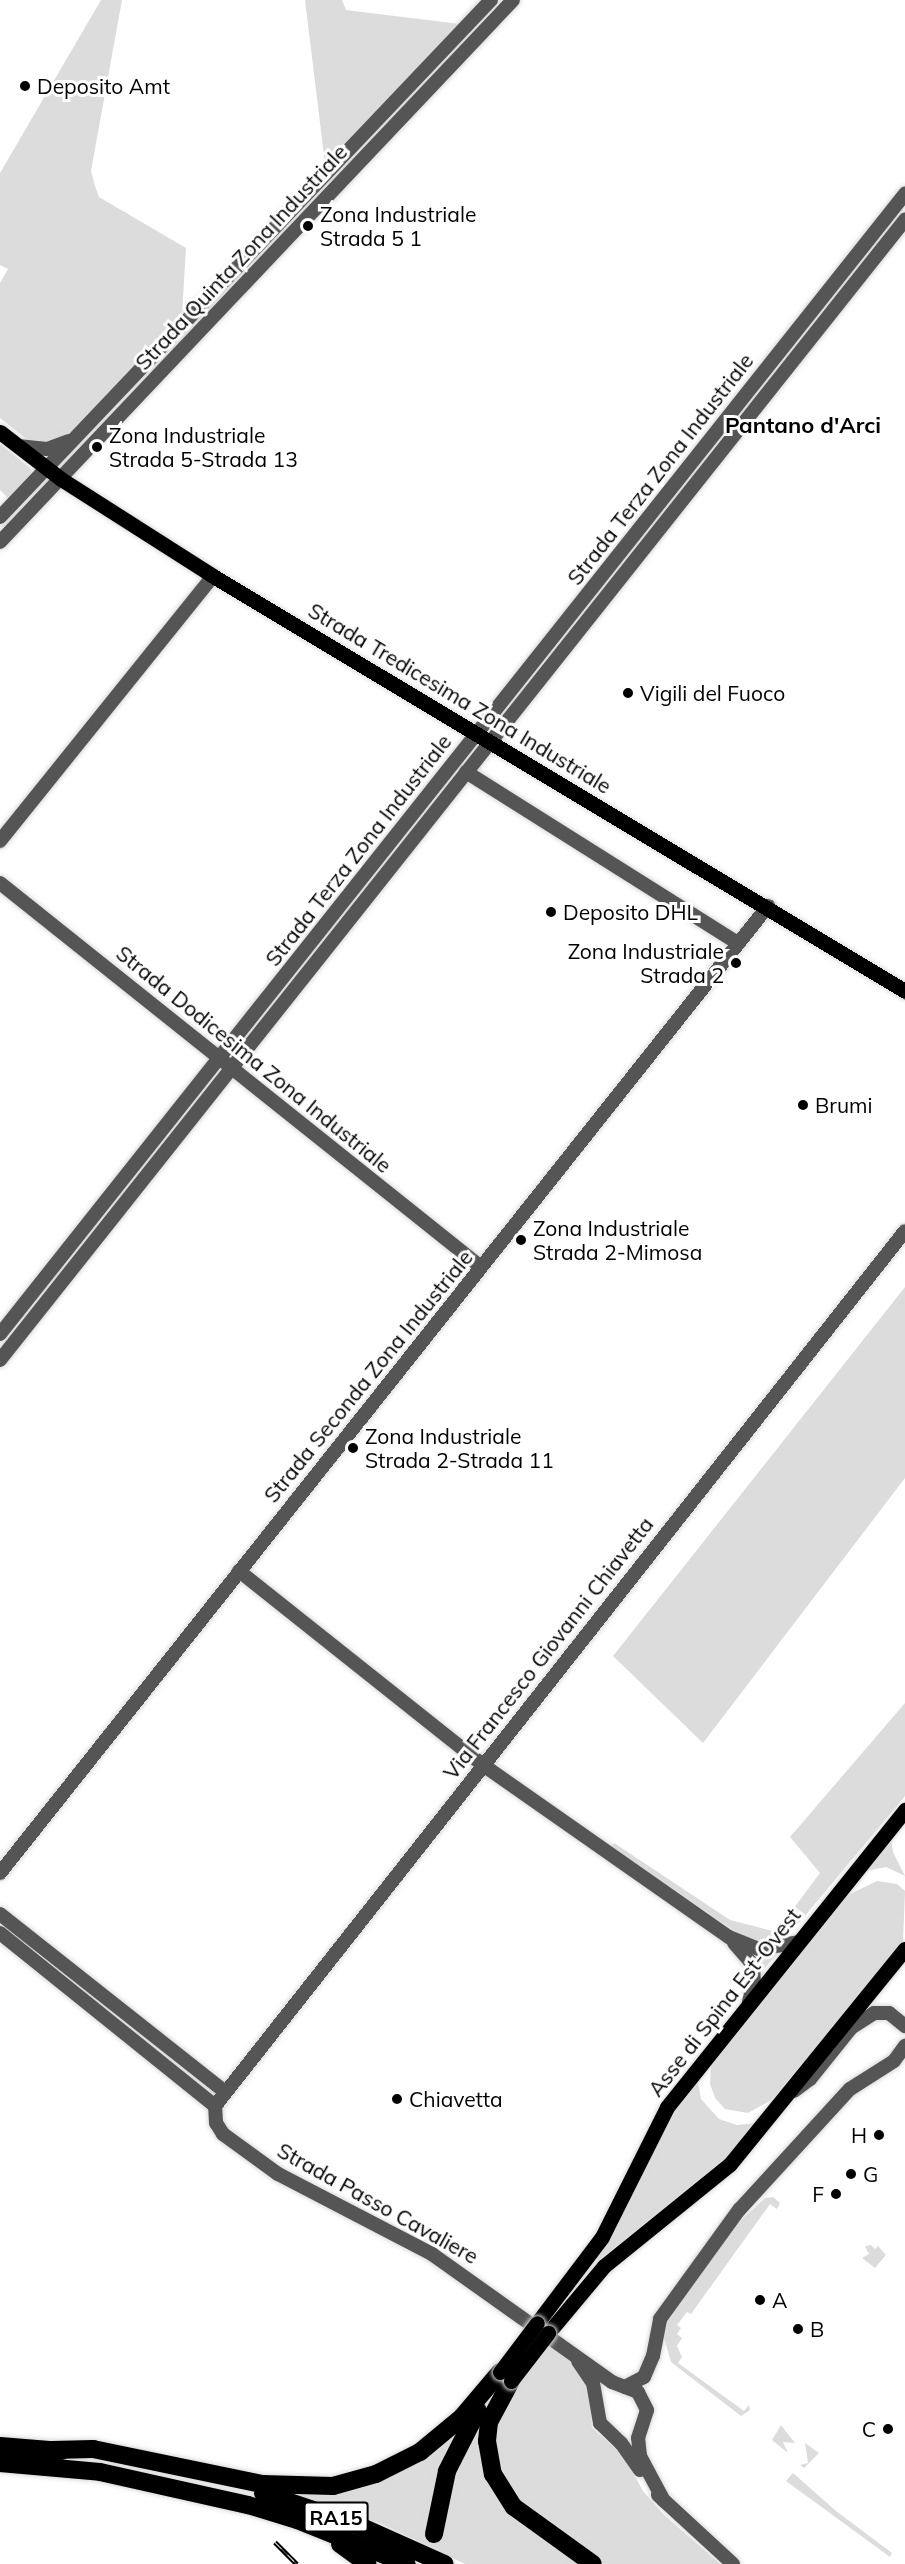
<!DOCTYPE html>
<style>
body{margin:0}
#map{position:relative;width:905px;height:2564px;overflow:hidden;background:#fff;font-family:Mulish,sans-serif}
div>[style]{position:absolute}
.green>*{inset:0;background:#dcdcdc}
.roads{filter:drop-shadow(0 0 2px #dbdbdb) drop-shadow(0 0 2px #dbdbdb)}
.minor>*{height:14px;margin:-7px;padding:0 7px;transform-origin:7px;border-radius:7px;background:#555}
.major>*{height:15px;margin:-7.5px;padding:0 7.5px;transform-origin:7.5px;border-radius:7.5px;background:#000}
.highway>*{height:18px;margin:-9px;padding:0 9px;transform-origin:9px;border-radius:9px;background:#000}
.rail>*{height:5px;margin-top:-2.5px;transform-origin:0;background:repeating-linear-gradient(90deg,#fff 0 9px,#000 0 18px);box-sizing:border-box;border-block:2px solid #000}
.bridges{filter:drop-shadow(0 0 2px #dbdbdb) drop-shadow(0 0 2px #dbdbdb)}
.major-bridge>*{height:15px;margin:-7.5px;padding:0 7.5px;transform-origin:7.5px;border-radius:7.5px;background:#000}
.dots>*{width:16px;height:16px;translate:-50% -50%;box-sizing:border-box;border:3px solid #fff;border-radius:50%}
span{translate:-50% -50%;white-space:nowrap;text-align:center;line-height:1.15;-webkit-text-stroke:6px #fff;paint-order:stroke}
.shield-label span{padding:2px 4px;background:#fff;border:2px solid;border-radius:4px;-webkit-text-stroke-width:0}
.shield-label{font-size:20px;color:#000;font-weight:700}
.poi-label{font-size:21px;color:#000}
.left{translate:0 -50%;text-align:left}
.right{translate:-100% -50%;text-align:right}
.street-label{font-size:21px;color:#000}
.neighbourhood-label{font-size:22px;color:#000;font-weight:700}
</style>
<div id="map">
<div class="green">
<i style="clip-path:polygon(101px 0,122px 0,91px 171px,95px 186px,99px 197px,186px 248px,182px 315px,65px 439px,33px 444px,0 418px,0 283px,8px 269px,0 265px,0 173px)"></i>
<i style="clip-path:polygon(305px 0,342px 0,346px 10px,460px 24px,325px 164px)"></i>
<i style="clip-path:polygon(0 444px,31px 469px,31px 476px,11px 501px,0 490px)"></i>
<i style="clip-path:polygon(905px 1287px,905px 1478px,703px 1743px,613px 1656px)"></i>
<i style="clip-path:polygon(905px 1703px,905px 1796px,783px 1942px,751px 1942px,611px 1847px,614px 1843px,730px 1920px,776px 1932px,820px 1873px,790px 1837px)"></i>
<i style="clip-path:polygon(891px 1839px,893px 1852px,905px 1876px,886px 1867px,866px 1871px)"></i>
<i style="clip-path:polygon(877px 1881px,897px 1884px,905px 1891px,903px 1941px,773px 2099px,748px 2113px,725px 2109px,715px 2098px,710px 2084px,711px 2066px,717px 2052px,846px 1896px)"></i>
<i style="clip-path:polygon(750px 1952px,768px 1954px,778px 1953px,759px 1975px)"></i>
<i style="clip-path:polygon(697px 2077px,701px 2099px,719px 2119px,737px 2125px,756px 2123px,725px 2159px,599px 2260px,596px 2259px,655px 2141px)"></i>
<i style="clip-path:polygon(773px 2197px,780px 2203px,777px 2209px,770px 2204px,691px 2314px,687px 2312px,677px 2325px,681px 2328px,677px 2334px,682px 2338px,677px 2346px,682px 2357px,678px 2363px,744px 2411px,749px 2405px,750px 2410px,741px 2416px,671px 2362px,664px 2338px,667px 2323px,680px 2301px,739px 2222px,765px 2198px)"></i>
<i style="clip-path:polygon(871px 2245px,875px 2249px,878px 2246px,886px 2255px,875px 2268px,862px 2258px,869px 2254px,865px 2246px)"></i>
<i style="clip-path:polygon(549px 2344px,574px 2362px,588px 2386px,592px 2428px,624px 2456px,643px 2491px,663px 2514px,720px 2564px,604px 2564px,529px 2512px,504px 2484px,494px 2442px,497px 2420px,503px 2405px)"></i>
<i style="clip-path:polygon(465px 2419px,444px 2497px,481px 2420px,483px 2469px,503px 2508px,578px 2564px,465px 2564px,382px 2524px,299px 2495px,333px 2488px)"></i>
<i style="clip-path:polygon(781px 2425px,795px 2443px,783px 2442px,788px 2453px,772px 2440px)"></i>
<i style="clip-path:polygon(805px 2443px,819px 2453px,804px 2468px,800px 2465px,808px 2463px)"></i>
<i style="clip-path:polygon(793px 2473px,836px 2511px,892px 2553px,890px 2557px,786px 2481px)"></i>
</div>
<div class="roads">
<div class="minor">
<i style="left:18px;top:446px;width:29px;rotate:6deg"></i>
<i style="left:47px;top:449px;width:23px;rotate:-20deg"></i>
<i style="left:0;top:517px;width:713px;rotate:-46.48deg"></i>
<i style="left:0;top:542px;width:746px;rotate:-46.57deg"></i>
<i style="left:466px;top:772px;width:321px;rotate:32.2deg"></i>
<i style="left:0;top:841px;width:340px;rotate:-51.2deg"></i>
<i style="left:0;top:883px;width:615px;rotate:38.6deg"></i>
<i style="left:0;top:1334px;width:1456px;rotate:-51.56deg"></i>
<i style="left:0;top:1360px;width:1456px;rotate:-51.56deg"></i>
<i style="left:239px;top:1571px;width:312px;rotate:38.5deg"></i>
<i style="left:483px;top:1765px;width:300px;rotate:35deg"></i>
<i style="left:729px;top:1937px;width:32px;rotate:22deg"></i>
<i style="left:759px;top:1949px;width:40px;rotate:-10deg"></i>
<i style="left:0;top:1873px;width:1235px;rotate:-51.54deg"></i>
<i style="left:0;top:1914px;width:285px;rotate:38.3deg"></i>
<i style="left:0;top:1933px;width:276px;rotate:38.8deg"></i>
<i style="left:734px;top:1943px;width:29px;rotate:49deg"></i>
<i style="left:753px;top:1965px;width:18px;rotate:87deg"></i>
<i style="left:754px;top:1983px;width:20px;rotate:105deg"></i>
<i style="left:794px;top:2091px;width:20px;rotate:-37deg"></i>
<i style="left:810px;top:2079px;width:65px;rotate:-51.2deg"></i>
<i style="left:851px;top:2028px;width:27px;rotate:-33deg"></i>
<i style="left:874px;top:2013px;width:15px"></i>
<i style="left:889px;top:2013px;width:21px;rotate:39deg"></i>
<i style="left:578px;top:2361px;width:27px;rotate:56deg"></i>
<i style="left:593px;top:2383px;width:41px;rotate:80.1deg"></i>
<i style="left:600px;top:2423px;width:29px;rotate:44deg"></i>
<i style="left:621px;top:2443px;width:33px;rotate:55deg"></i>
<i style="left:625px;top:2387px;width:21px;rotate:-28deg"></i>
<i style="left:644px;top:2377px;width:23px;rotate:-67deg"></i>
<i style="left:653px;top:2356px;width:38px;rotate:-79deg"></i>
<i style="left:660px;top:2319px;width:135px;rotate:-54.1deg"></i>
<i style="left:739px;top:2210px;width:164px;rotate:-47.5deg"></i>
<i style="left:850px;top:2089px;width:52px;rotate:-32.5deg"></i>
<i style="left:894px;top:2061px;width:19px;rotate:-54deg"></i>
<i style="left:658px;top:2495px;width:102px;rotate:42.6deg"></i>
<i style="left:664px;top:2501px;width:51px;rotate:-118.1deg"></i>
<i style="left:640px;top:2456px;width:18px;rotate:-96deg"></i>
<i style="left:638px;top:2438px;width:29px;rotate:-72deg"></i>
<i style="left:647px;top:2410px;width:20px;rotate:-117deg"></i>
<i style="left:638px;top:2392px;width:28px;rotate:-159deg"></i>
<i style="left:612px;top:2382px;width:221px;rotate:-144.6deg"></i>
<i style="left:432px;top:2254px;width:174px;rotate:-152.5deg"></i>
<i style="left:278px;top:2174px;width:68px;rotate:-144deg"></i>
<i style="left:223px;top:2134px;width:13px;rotate:-122deg"></i>
<i style="left:216px;top:2123px;width:17px;rotate:-93deg"></i>
<i style="left:215px;top:2106px;width:1114px;rotate:-51.74deg"></i>
</div>
<div class="major">
<i style="left:0;top:432px;width:77px;rotate:37.6deg"></i>
<i style="left:61px;top:479px;width:180px;rotate:32.5deg"></i>
<i style="left:213px;top:576px;width:807px;rotate:30.95deg"></i>
<i style="left:537px;top:2323px;width:108px;rotate:-52.9deg"></i>
<i style="left:602px;top:2237px;width:145px;rotate:-63.4deg"></i>
<i style="left:667px;top:2107px;width:381px;rotate:-51.3deg"></i>
<i style="left:548px;top:2333px;width:87px;rotate:-50.1deg"></i>
<i style="left:604px;top:2266px;width:162px;rotate:-39deg"></i>
<i style="left:730px;top:2164px;width:277px;rotate:-50.9deg"></i>
</div>
<div class="highway">
<i style="left:511px;top:2381px;width:47px;rotate:118.2deg"></i>
<i style="left:489px;top:2422px;width:19px;rotate:96deg"></i>
<i style="left:487px;top:2441px;width:34px;rotate:80deg"></i>
<i style="left:493px;top:2474px;width:39px;rotate:58deg"></i>
<i style="left:514px;top:2507px;width:97px;rotate:35.8deg"></i>
<i style="left:0;top:2446px;width:62px;rotate:4.6deg"></i>
<i style="left:52px;top:2450px;width:41px;rotate:-1.4deg"></i>
<i style="left:93px;top:2449px;width:173px;rotate:11.7deg"></i>
<i style="left:262px;top:2484px;width:71px;rotate:1.6deg"></i>
<i style="left:333px;top:2486px;width:45px;rotate:-15.6deg"></i>
<i style="left:376px;top:2474px;width:49px;rotate:-26.6deg"></i>
<i style="left:420px;top:2452px;width:55px;rotate:-39.8deg"></i>
<i style="left:462px;top:2417px;width:59px;rotate:-49.8deg"></i>
<i style="left:0;top:2463px;width:100px;rotate:5.1deg"></i>
<i style="left:100px;top:2472px;width:152px;rotate:12.6deg"></i>
<i style="left:248px;top:2505px;width:51px;rotate:17deg"></i>
<i style="left:297px;top:2520px;width:118px;rotate:21.8deg"></i>
<i style="left:263px;top:2493px;width:97px;rotate:18.6deg"></i>
<i style="left:355px;top:2524px;width:98px;rotate:24deg"></i>
<i style="left:434px;top:2534px;width:64px;rotate:-78.3deg"></i>
<i style="left:447px;top:2471px;width:68px;rotate:-63.1deg"></i>
<i style="left:340px;top:2544px;width:34px;rotate:36deg"></i>
</div>
</div>
<div class="rail">
<i style="left:275px;top:2542px;width:31px;rotate:45deg"></i>
</div>
<div class="bridges">
<div class="major-bridge">
<i style="left:500px;top:2372px;width:61px;rotate:-52.9deg"></i>
<i style="left:511px;top:2381px;width:61px;rotate:-52.4deg"></i>
</div>
</div>
<div class="dots">
<i style="left:25px;top:86px;background:#000"></i>
<i style="left:308px;top:226px;background:#000"></i>
<i style="left:97px;top:447px;background:#000"></i>
<i style="left:628px;top:693px;background:#000"></i>
<i style="left:551px;top:912px;background:#000"></i>
<i style="left:736px;top:963px;background:#000"></i>
<i style="left:803px;top:1105px;background:#000"></i>
<i style="left:521px;top:1240px;background:#000"></i>
<i style="left:353px;top:1448px;background:#000"></i>
<i style="left:397px;top:2099px;background:#000"></i>
<i style="left:879px;top:2135px;background:#000"></i>
<i style="left:851px;top:2174px;background:#000"></i>
<i style="left:836px;top:2194px;background:#000"></i>
<i style="left:760px;top:2300px;background:#000"></i>
<i style="left:798px;top:2329px;background:#000"></i>
<i style="left:888px;top:2429px;background:#000"></i>
</div>
<div class="shield-label">
<span style="left:336px;top:2517px">RA15</span>
</div>
<div class="poi-label">
<span class="left" style="left:37px;top:86px">Deposito Amt</span>
<span class="left" style="left:320px;top:226px">Zona Industriale<br>Strada 5 1</span>
<span class="left" style="left:109px;top:447px">Zona Industriale<br>Strada 5-Strada 13</span>
<span class="left" style="left:640px;top:693px">Vigili del Fuoco</span>
<span class="left" style="left:563px;top:912px">Deposito DHL</span>
<span class="right" style="left:724px;top:963px">Zona Industriale<br>Strada 2</span>
<span class="left" style="left:815px;top:1105px">Brumi</span>
<span class="left" style="left:533px;top:1240px">Zona Industriale<br>Strada 2-Mimosa</span>
<span class="left" style="left:365px;top:1448px">Zona Industriale<br>Strada 2-Strada 11</span>
<span class="left" style="left:409px;top:2099px">Chiavetta</span>
<span class="right" style="left:867px;top:2135px">H</span>
<span class="left" style="left:863px;top:2174px">G</span>
<span class="right" style="left:824px;top:2194px">F</span>
<span class="left" style="left:772px;top:2300px">A</span>
<span class="left" style="left:810px;top:2329px">B</span>
<span class="right" style="left:876px;top:2429px">C</span>
</div>
<div class="street-label">
<span style="left:241px;top:257px;rotate:-47deg">Strada Quinta Zona Industriale</span>
<span style="left:660px;top:469px;rotate:-52deg">Strada Terza Zona Industriale</span>
<span style="left:460px;top:698px;rotate:31deg">Strada Tredicesima Zona Industriale</span>
<span style="left:358px;top:850px;rotate:-52deg">Strada Terza Zona Industriale</span>
<span style="left:254px;top:1059px;rotate:39deg">Strada Dodicesima Zona Industriale</span>
<span style="left:368px;top:1376px;rotate:-51deg">Strada Seconda Zona Industriale</span>
<span style="left:548px;top:1648px;rotate:-52deg">Via Francesco Giovanni Chiavetta</span>
<span style="left:724px;top:2002px;rotate:-52deg">Asse di Spina Est-Ovest</span>
<span style="left:378px;top:2203px;rotate:29deg">Strada Passo Cavaliere</span>
</div>
<div class="neighbourhood-label">
<span style="left:803px;top:426px">Pantano d'Arci</span>
</div>
</div>
